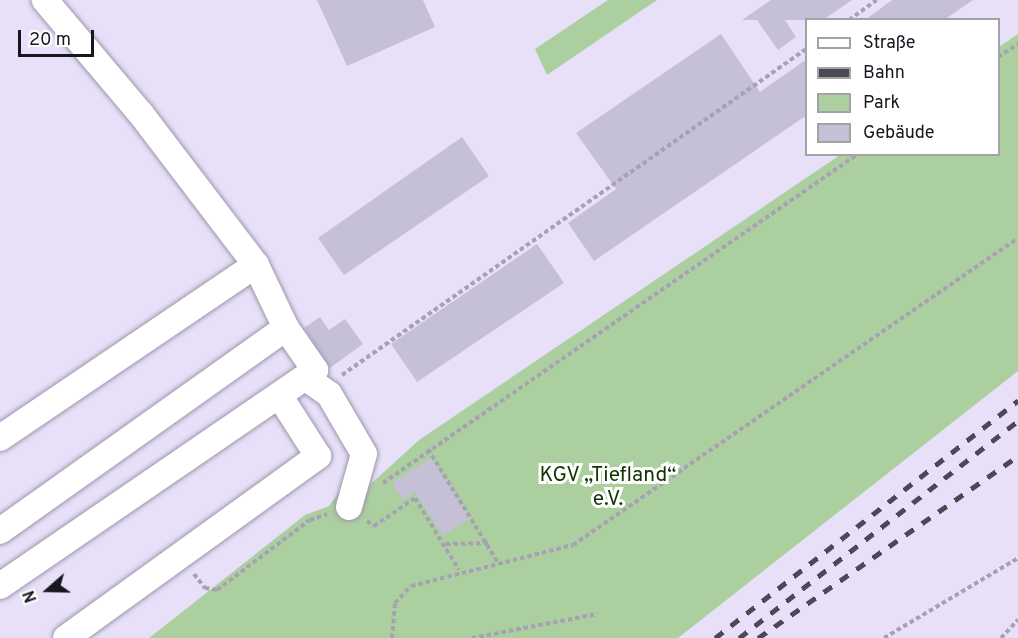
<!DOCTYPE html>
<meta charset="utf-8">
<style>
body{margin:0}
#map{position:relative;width:1018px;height:638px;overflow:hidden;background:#e7e0f8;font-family:Overpass,sans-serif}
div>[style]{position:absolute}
.green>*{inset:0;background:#accfa0}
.building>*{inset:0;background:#c6c0d7}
.path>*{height:4px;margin-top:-2px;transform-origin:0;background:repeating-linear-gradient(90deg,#a7a1b4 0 4.5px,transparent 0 7.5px)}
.roads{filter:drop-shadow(0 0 2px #9d96ac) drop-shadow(0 0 2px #9d96ac)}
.minor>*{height:26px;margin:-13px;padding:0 13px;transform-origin:13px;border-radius:13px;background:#fff}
.rail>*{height:4.5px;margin-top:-2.25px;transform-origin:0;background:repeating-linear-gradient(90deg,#4c4854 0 10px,transparent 0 20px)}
span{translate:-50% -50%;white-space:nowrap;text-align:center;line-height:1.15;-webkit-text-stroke:6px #fff;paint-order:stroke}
.park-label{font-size:21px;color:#113501}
.legend{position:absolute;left:805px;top:18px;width:195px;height:138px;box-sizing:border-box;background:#fff;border:2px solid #a3a2a5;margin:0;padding:8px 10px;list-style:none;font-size:18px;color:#18161e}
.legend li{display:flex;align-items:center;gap:12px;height:30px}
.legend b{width:30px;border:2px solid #a3a2a5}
.north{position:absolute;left:18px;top:560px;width:60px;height:60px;-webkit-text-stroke:4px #fff;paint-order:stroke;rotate:250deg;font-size:16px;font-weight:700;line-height:24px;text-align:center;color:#18161e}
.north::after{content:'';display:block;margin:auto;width:21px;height:27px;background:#18161e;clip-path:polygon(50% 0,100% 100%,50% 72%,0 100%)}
.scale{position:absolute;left:18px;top:30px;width:76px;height:27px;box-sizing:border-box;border:3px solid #18161e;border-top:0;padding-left:8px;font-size:18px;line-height:21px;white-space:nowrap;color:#18161e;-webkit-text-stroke:4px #fff;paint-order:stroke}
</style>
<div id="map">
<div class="green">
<i style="clip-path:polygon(608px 0,657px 0,547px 75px,535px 49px)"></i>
<i style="clip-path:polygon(1018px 34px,1018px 371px,678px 638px,149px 638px,305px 515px,329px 506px,346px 483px,362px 492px,419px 440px,840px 155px,998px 154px,999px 47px)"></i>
</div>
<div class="building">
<i style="clip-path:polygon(317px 0,423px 0,435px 27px,347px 66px)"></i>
<i style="clip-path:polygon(771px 0,852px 0,823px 20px,785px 20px,796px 37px,778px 50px,757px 20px,742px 20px)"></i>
<i style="clip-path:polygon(892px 0,973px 0,944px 20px,865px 20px)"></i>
<i style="clip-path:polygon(721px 34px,760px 92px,807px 59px,807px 115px,594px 261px,568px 223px,616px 189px,576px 133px)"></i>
<i style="clip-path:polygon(462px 137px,489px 176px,344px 275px,318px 238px)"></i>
<i style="clip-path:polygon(537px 244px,564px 283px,417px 382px,391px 344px)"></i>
<i style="clip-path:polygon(320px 317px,329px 330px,345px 319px,363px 344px,330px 368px,304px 328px)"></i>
<i style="clip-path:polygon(431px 458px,470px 518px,443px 536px,415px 492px,403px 500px,392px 483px)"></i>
</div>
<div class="path">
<i style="left:849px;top:20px;width:34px;rotate:-36deg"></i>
<i style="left:998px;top:57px;width:24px;rotate:-33deg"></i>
<i style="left:342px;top:375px;width:567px;rotate:-35.09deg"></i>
<i style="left:428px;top:449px;width:132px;rotate:58.4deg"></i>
<i style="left:383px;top:483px;width:578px;rotate:-34.71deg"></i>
<i style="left:367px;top:521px;width:9px;rotate:36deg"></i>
<i style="left:374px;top:526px;width:50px;rotate:-34.3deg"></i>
<i style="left:415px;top:498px;width:84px;rotate:58.6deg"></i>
<i style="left:446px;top:544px;width:44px;rotate:-1.3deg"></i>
<i style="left:194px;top:574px;width:18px;rotate:52deg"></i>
<i style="left:205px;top:588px;width:12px;rotate:9deg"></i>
<i style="left:217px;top:590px;width:116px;rotate:-37deg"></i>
<i style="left:310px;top:520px;width:18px;rotate:-19deg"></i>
<i style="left:392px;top:638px;width:35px;rotate:-85deg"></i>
<i style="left:395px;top:603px;width:23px;rotate:-47deg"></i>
<i style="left:411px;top:586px;width:167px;rotate:-14.2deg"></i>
<i style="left:573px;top:545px;width:541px;rotate:-34.6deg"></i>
<i style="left:472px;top:638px;width:128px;rotate:-10.8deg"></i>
<i style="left:884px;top:638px;width:156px;rotate:-30.8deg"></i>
<i style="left:1001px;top:638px;width:25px;rotate:-47deg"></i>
</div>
<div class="roads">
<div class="minor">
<i style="left:306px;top:378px;width:28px;rotate:35deg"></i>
<i style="left:329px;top:394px;width:69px;rotate:59.7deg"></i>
<i style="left:364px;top:454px;width:55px;rotate:105.8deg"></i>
<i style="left:0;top:438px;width:309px;rotate:-34.1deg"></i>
<i style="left:0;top:531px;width:351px;rotate:-35.4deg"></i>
<i style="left:0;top:586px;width:382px;rotate:-34.4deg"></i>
<i style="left:315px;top:370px;width:51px;rotate:-124.6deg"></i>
<i style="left:286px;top:328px;width:70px;rotate:-115.5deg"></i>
<i style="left:256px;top:265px;width:191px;rotate:-127.3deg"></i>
<i style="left:140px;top:113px;width:148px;rotate:-130.1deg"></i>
<i style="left:66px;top:638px;width:311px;rotate:-35.8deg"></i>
<i style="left:318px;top:456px;width:72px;rotate:-122.6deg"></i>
</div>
</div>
<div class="rail">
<i style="left:715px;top:638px;width:385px;rotate:-38.1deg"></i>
<i style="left:739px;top:638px;width:353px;rotate:-37.9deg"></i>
<i style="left:758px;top:638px;width:317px;rotate:-35deg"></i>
</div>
<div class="park-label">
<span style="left:608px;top:488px">KGV „Tiefland“<br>e.V.</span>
</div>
<ul class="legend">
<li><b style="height:8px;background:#fff"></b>Straße</li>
<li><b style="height:8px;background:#4c4854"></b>Bahn</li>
<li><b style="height:16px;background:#accfa0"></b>Park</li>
<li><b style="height:16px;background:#c6c0d7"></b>Gebäude</li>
</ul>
<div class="north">N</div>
<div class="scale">20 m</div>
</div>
